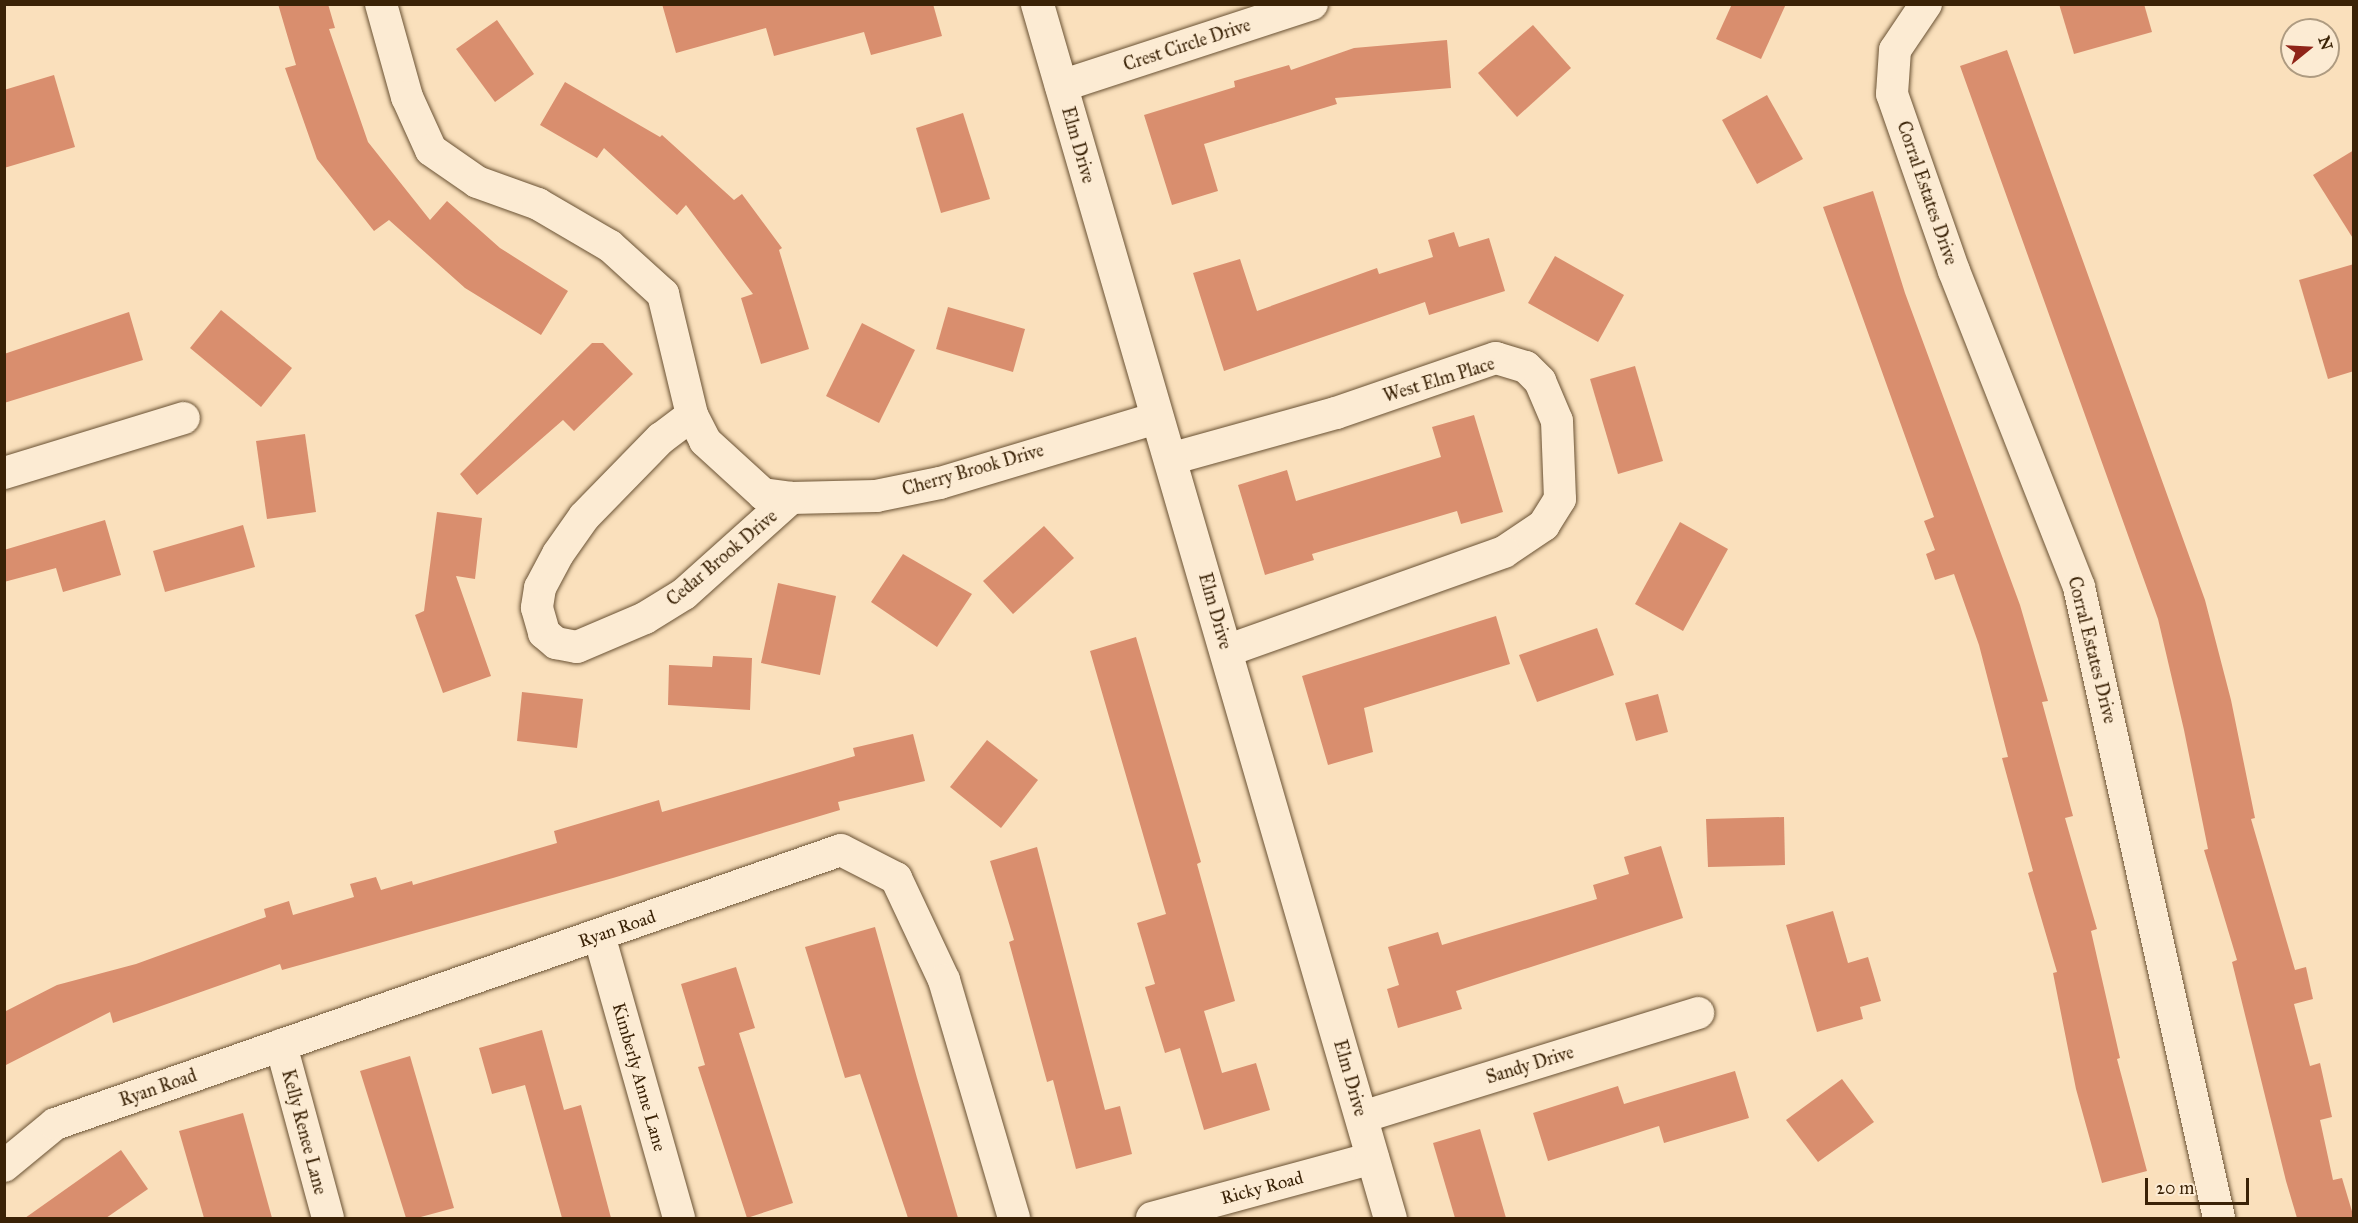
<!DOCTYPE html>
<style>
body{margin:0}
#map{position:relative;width:2358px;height:1223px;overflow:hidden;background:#fae0bc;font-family:"IM FELL Great Primer",serif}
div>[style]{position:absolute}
.building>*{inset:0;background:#d98e6e}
.roads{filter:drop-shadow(0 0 2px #6a5234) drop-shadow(0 0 2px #6a5234)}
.minor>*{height:32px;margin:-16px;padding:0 16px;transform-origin:16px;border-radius:16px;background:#fcebd3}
.tertiary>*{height:33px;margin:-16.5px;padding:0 16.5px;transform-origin:16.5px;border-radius:16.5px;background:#fcebd3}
span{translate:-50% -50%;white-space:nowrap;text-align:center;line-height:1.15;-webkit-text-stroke:4.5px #fcebd3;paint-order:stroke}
.street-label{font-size:18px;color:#3a2206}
.frame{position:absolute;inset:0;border:6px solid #3a2206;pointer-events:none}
.north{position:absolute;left:2280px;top:18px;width:60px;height:60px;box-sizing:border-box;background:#fcebd3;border:2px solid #ae9b81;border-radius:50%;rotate:72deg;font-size:16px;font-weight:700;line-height:24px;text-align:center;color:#3a2206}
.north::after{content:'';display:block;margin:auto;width:21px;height:27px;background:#8f2418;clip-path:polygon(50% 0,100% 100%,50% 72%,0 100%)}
.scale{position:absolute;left:2145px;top:1178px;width:104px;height:27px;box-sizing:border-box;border:3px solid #3a2206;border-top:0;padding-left:8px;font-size:18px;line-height:21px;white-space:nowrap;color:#3a2206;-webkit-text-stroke:4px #fcebd3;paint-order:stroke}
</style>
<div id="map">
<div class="building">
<i style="clip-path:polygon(278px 4px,328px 4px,335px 28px,329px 29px,368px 142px,430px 220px,447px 201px,500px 248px,568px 291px,541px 335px,465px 288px,389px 220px,374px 231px,317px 159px,285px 68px,296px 65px)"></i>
<i style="clip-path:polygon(662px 4px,933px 4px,942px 36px,871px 55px,864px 32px,774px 56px,766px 28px,676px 53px)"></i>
<i style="clip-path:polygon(1732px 4px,1786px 4px,1761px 59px,1716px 39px)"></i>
<i style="clip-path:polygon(2059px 4px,2144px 4px,2152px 32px,2074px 54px)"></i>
<i style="clip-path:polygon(497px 20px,534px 74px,495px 102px,456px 49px)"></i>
<i style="clip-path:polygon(1533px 25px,1571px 68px,1517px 117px,1478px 73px)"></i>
<i style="clip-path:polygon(1447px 40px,1451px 88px,1335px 98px,1337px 104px,1204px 144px,1218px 191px,1172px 205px,1144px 115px,1235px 87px,1234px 81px,1289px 65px,1291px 70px,1354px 48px)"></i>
<i style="clip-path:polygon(2007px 50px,2205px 600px,2231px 700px,2255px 818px,2251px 819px,2295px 970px,2306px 967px,2313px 999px,2294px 1004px,2310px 1066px,2320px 1063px,2332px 1117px,2320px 1120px,2333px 1180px,2342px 1178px,2354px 1218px,2297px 1218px,2286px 1181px,2232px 962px,2237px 960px,2204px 850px,2208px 849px,2184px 730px,2158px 619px,1960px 66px)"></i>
<i style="clip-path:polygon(54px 75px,75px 147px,4px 168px,4px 90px)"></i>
<i style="clip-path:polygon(565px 82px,660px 137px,662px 135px,734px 200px,742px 194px,782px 248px,779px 250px,809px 349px,761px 364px,741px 298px,753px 294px,686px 205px,677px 215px,604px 148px,597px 158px,540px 125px)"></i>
<i style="clip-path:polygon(1767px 95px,1803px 159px,1757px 184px,1722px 120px)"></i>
<i style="clip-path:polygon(963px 113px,990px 199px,941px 213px,916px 128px)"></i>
<i style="clip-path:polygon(2354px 150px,2354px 240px,2313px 175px)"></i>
<i style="clip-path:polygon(1873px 191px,1905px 293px,2020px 605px,2048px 701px,2042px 702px,2073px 816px,2065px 818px,2097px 929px,2091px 931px,2120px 1058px,2117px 1059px,2147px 1171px,2102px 1183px,2076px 1089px,2053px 973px,2057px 972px,2028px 873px,2033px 871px,2002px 758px,2008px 757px,1979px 645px,1954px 574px,1935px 580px,1926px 554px,1935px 550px,1924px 521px,1934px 517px,1823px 207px)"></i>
<i style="clip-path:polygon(1454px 232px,1459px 247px,1489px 238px,1505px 291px,1429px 315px,1425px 302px,1224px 371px,1193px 273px,1240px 259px,1257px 311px,1377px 268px,1379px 274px,1433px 257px,1428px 240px)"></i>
<i style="clip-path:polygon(1555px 256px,1624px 295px,1598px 342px,1528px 303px)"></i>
<i style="clip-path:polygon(2354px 264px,2354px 371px,2328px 379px,2299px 280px)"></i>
<i style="clip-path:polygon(948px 307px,1025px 329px,1013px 372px,936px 349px)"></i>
<i style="clip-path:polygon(221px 310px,292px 368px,261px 407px,190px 348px)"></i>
<i style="clip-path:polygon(129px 312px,143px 360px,4px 403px,4px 354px)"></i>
<i style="clip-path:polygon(862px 323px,915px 350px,879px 423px,826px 396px)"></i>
<i style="clip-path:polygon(592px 343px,603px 343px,633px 374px,574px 431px,563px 420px,477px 495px,460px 474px)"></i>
<i style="clip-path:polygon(1635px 366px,1663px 461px,1618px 474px,1590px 379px)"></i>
<i style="clip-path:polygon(1474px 415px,1503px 512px,1461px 524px,1457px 511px,1312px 554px,1314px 560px,1265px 575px,1238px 485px,1287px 470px,1296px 501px,1441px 457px,1432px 427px)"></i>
<i style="clip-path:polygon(305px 434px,316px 512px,267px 519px,256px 441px)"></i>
<i style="clip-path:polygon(437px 512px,482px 518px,475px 579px,456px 576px,491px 676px,443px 693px,415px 615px,424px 611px)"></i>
<i style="clip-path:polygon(105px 520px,121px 575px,63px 592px,56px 568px,4px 582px,4px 550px)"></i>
<i style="clip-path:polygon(1680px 522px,1728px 549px,1683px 631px,1635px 604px)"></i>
<i style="clip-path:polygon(243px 525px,255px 567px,165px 592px,153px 551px)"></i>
<i style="clip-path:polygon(1044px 526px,1074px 558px,1013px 614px,983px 581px)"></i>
<i style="clip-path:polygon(903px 554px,972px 594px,937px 647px,871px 602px)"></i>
<i style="clip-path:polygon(778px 583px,836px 596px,820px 675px,761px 663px)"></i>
<i style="clip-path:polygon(1496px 616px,1510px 664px,1364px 708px,1373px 752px,1328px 765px,1302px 676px)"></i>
<i style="clip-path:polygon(1597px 628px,1614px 675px,1537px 702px,1519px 655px)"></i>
<i style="clip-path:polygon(1136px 637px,1201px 862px,1197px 864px,1235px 1001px,1204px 1011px,1222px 1073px,1256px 1063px,1270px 1110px,1204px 1130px,1180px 1048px,1165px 1053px,1145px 987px,1155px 984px,1137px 923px,1166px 914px,1090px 651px)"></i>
<i style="clip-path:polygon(713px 656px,752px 658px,750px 710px,668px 705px,669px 665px,712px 667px)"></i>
<i style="clip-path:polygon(522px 692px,583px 699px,577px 748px,517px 741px)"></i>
<i style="clip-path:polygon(1658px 694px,1668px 732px,1636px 741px,1625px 703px)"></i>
<i style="clip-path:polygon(913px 734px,925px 781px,838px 802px,840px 810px,613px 878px,282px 970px,280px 964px,113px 1023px,110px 1012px,4px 1066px,4px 1012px,57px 985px,136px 964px,266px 917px,264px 909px,289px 901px,293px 915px,354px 897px,350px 884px,376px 877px,381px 890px,412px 881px,413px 885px,557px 843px,554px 831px,659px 800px,662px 812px,855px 756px,853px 748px)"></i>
<i style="clip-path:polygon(987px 740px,1038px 780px,1001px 828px,950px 787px)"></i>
<i style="clip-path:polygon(1784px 817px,1785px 865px,1708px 867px,1706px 819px)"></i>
<i style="clip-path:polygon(1661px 846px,1683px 918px,1456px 991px,1462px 1009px,1398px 1028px,1387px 989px,1399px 985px,1388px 947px,1438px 932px,1442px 945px,1597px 899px,1593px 885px,1629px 874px,1624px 857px)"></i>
<i style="clip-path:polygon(1037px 847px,1105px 1110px,1120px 1106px,1132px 1154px,1076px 1169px,1053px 1080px,1047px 1082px,1009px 942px,1014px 940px,990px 861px)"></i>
<i style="clip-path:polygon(1833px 911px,1848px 963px,1868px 957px,1881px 1001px,1860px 1007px,1863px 1019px,1817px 1032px,1786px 925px)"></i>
<i style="clip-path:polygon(875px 927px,917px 1078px,958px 1218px,908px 1218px,860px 1074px,845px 1078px,805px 947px)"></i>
<i style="clip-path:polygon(736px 967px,755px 1028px,739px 1033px,793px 1203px,747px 1218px,698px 1067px,705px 1065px,681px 984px)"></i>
<i style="clip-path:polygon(542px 1030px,564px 1110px,581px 1105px,611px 1218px,562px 1218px,525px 1085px,492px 1094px,479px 1048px)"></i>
<i style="clip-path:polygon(410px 1056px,454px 1208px,417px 1218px,406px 1218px,360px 1071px)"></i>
<i style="clip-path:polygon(1735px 1071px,1749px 1118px,1664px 1143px,1659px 1126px,1548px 1161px,1533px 1113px,1618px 1086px,1624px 1104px)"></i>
<i style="clip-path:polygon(1842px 1079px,1874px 1122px,1818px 1162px,1786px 1120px)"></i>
<i style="clip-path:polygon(243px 1113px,272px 1218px,204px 1218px,179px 1131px)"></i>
<i style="clip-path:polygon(1480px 1129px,1506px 1218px,1455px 1218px,1433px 1143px)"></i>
<i style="clip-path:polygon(121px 1150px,148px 1189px,106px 1218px,25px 1218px)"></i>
</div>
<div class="roads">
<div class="minor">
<i style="left:381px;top:4px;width:97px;rotate:74.4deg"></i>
<i style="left:407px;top:97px;width:58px;rotate:65.6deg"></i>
<i style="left:431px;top:150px;width:56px;rotate:34.8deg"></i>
<i style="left:477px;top:182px;width:65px;rotate:19.8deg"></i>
<i style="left:538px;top:204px;width:83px;rotate:30.3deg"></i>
<i style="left:610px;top:246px;width:72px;rotate:42.2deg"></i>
<i style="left:663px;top:294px;width:124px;rotate:76.5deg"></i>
<i style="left:692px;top:415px;width:29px;rotate:63deg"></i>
<i style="left:705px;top:441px;width:79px;rotate:42.4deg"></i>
<i style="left:763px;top:494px;width:28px;rotate:8deg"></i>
<i style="left:791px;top:498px;width:85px;rotate:-1.3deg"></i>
<i style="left:876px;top:496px;width:65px;rotate:-11.5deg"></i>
<i style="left:940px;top:483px;width:227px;rotate:-16.7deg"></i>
<i style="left:1926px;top:4px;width:55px;rotate:124deg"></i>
<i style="left:1895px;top:50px;width:44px;rotate:93.9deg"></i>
<i style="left:1892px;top:94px;width:188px;rotate:70.7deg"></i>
<i style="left:1954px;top:271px;width:340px;rotate:68.4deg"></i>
<i style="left:2079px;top:587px;width:646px;rotate:77.49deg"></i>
<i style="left:1061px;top:86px;width:264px;rotate:-18.1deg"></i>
<i style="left:692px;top:415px;width:39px;rotate:143deg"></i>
<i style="left:661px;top:438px;width:110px;rotate:134.3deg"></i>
<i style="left:584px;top:517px;width:45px;rotate:125.1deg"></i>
<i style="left:558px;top:554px;width:38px;rotate:118deg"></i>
<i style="left:540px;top:588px;width:20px;rotate:99deg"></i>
<i style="left:537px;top:608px;width:26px;rotate:74deg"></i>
<i style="left:544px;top:633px;width:16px;rotate:40deg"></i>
<i style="left:556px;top:643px;width:21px;rotate:11deg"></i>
<i style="left:577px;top:647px;width:74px;rotate:-23.1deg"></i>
<i style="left:645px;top:618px;width:46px;rotate:-31.6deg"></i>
<i style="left:684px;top:594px;width:144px;rotate:-41.9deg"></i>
<i style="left:1170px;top:459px;width:172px;rotate:-15.5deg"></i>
<i style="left:1336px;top:413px;width:169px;rotate:-19deg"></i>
<i style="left:1496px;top:358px;width:31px;rotate:17deg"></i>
<i style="left:1526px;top:367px;width:20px;rotate:45deg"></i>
<i style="left:1540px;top:381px;width:43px;rotate:67deg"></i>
<i style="left:1557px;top:421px;width:78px;rotate:87.8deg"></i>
<i style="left:1560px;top:499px;width:31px;rotate:122deg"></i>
<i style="left:1544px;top:525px;width:48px;rotate:146deg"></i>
<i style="left:1504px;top:552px;width:295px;rotate:160.4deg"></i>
<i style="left:4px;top:473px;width:188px;rotate:-17deg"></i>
<i style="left:599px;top:935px;width:294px;rotate:74.2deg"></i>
<i style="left:281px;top:1045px;width:179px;rotate:74.8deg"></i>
<i style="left:1362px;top:1117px;width:352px;rotate:-17.2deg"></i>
<i style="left:4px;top:1166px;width:66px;rotate:-39.5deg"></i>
<i style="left:55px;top:1124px;width:832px;rotate:-19.22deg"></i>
<i style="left:841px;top:850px;width:62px;rotate:27deg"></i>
<i style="left:896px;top:878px;width:113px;rotate:64.8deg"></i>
<i style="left:944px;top:980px;width:248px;rotate:73.6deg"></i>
<i style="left:1152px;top:1218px;width:229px;rotate:-15.2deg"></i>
</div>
<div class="tertiary">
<i style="left:1037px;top:4px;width:1264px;rotate:73.79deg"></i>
</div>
</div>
<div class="street-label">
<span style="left:1187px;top:45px;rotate:-18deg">Crest Circle Drive</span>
<span style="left:1078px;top:145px;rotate:74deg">Elm Drive</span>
<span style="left:1927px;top:193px;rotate:71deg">Corral Estates Drive</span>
<span style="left:1439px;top:380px;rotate:-17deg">West Elm Place</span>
<span style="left:973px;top:470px;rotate:-16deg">Cherry Brook Drive</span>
<span style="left:722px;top:558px;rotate:-40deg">Cedar Brook Drive</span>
<span style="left:1215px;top:611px;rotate:74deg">Elm Drive</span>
<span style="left:2092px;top:650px;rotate:76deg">Corral Estates Drive</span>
<span style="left:617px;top:929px;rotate:-19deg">Ryan Road</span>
<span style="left:1530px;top:1065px;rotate:-17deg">Sandy Drive</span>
<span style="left:639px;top:1077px;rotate:74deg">Kimberly Anne Lane</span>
<span style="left:1350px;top:1078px;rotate:74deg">Elm Drive</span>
<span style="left:158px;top:1088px;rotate:-19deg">Ryan Road</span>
<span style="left:304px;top:1132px;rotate:75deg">Kelly Renee Lane</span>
<span style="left:1262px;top:1188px;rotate:-15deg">Ricky Road</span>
</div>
<div class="frame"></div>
<div class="north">N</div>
<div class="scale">20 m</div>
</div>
